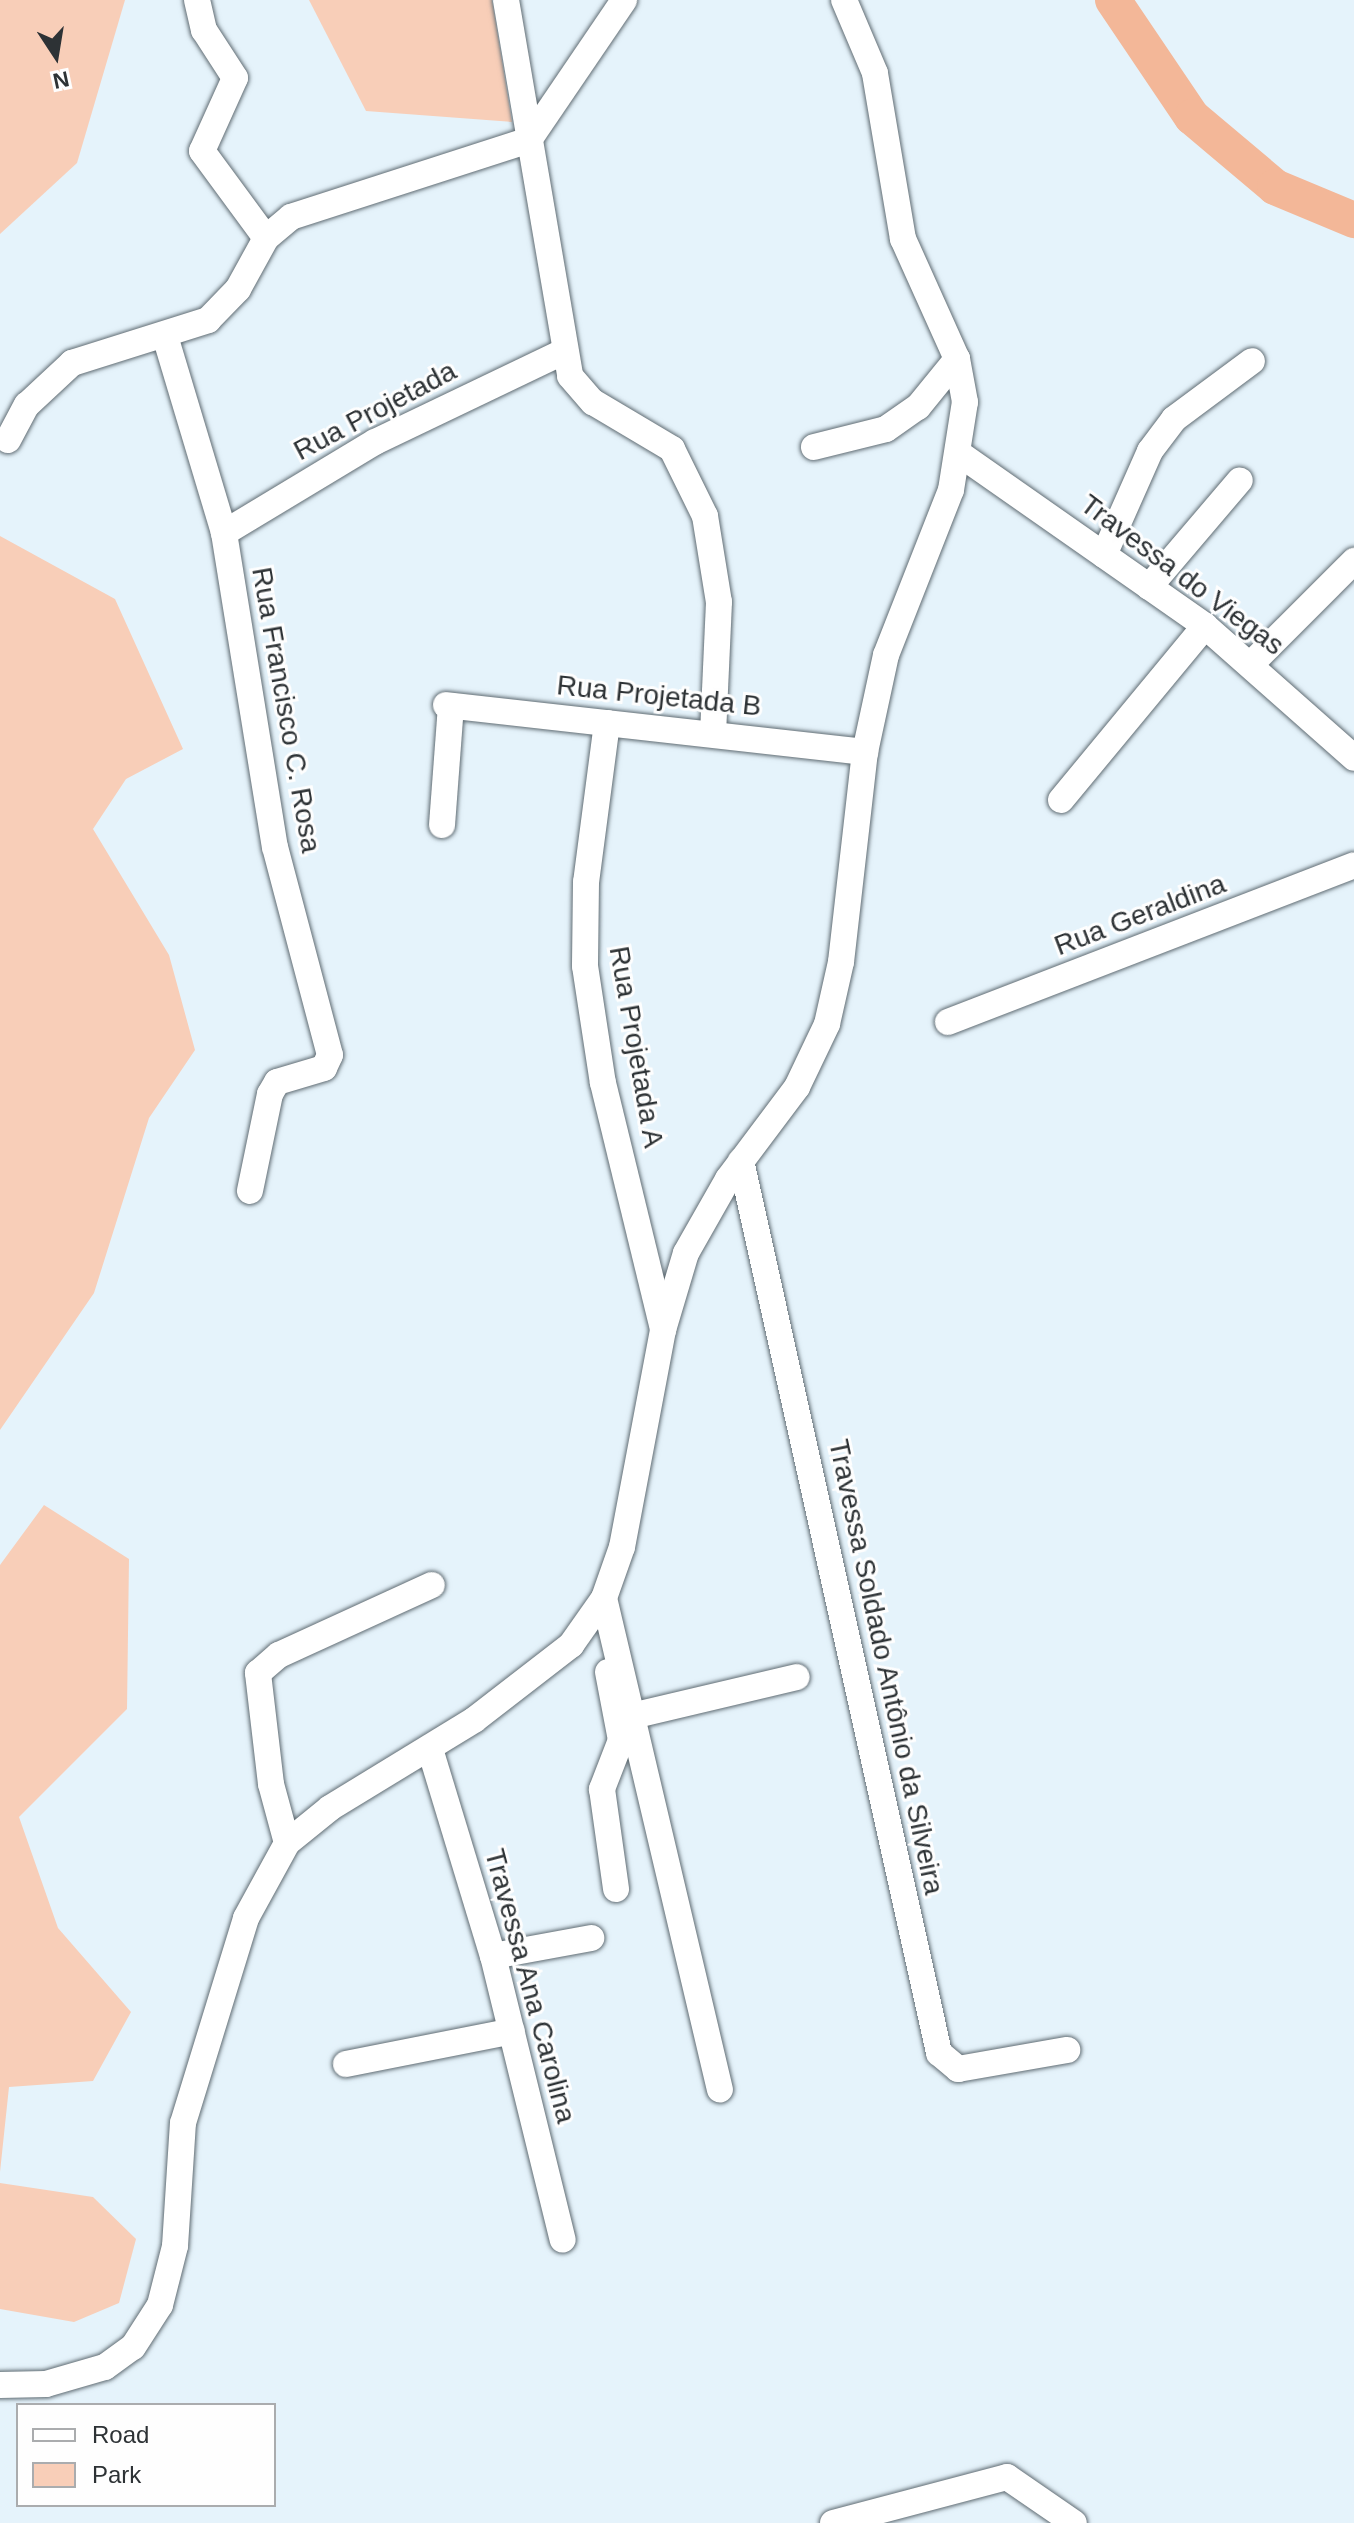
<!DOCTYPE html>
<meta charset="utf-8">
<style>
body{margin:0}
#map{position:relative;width:1354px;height:2523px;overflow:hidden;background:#e5f3fb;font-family:Helvetica,sans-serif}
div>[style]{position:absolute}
.green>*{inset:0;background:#f8ceb8}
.river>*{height:36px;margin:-18px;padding:0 18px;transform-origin:18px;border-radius:18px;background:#f3b798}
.roads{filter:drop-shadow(0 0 2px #606c73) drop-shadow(0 0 2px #606c73)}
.minor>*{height:26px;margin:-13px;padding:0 13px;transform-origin:13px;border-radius:13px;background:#fff}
span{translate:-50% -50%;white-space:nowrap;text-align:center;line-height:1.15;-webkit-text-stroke:6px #fefefe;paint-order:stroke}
.street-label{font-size:28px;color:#2d3235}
.legend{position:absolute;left:16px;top:2403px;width:260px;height:104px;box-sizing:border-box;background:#fefefe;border:2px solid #aaacae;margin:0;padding:10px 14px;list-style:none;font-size:24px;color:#2d3235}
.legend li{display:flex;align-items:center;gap:16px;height:40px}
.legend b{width:40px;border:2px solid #aaacae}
.north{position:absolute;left:16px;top:16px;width:80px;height:80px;-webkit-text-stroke:6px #fefefe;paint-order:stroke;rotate:168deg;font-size:22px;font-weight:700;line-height:32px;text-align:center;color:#2d3235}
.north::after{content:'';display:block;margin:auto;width:28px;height:36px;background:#2d3235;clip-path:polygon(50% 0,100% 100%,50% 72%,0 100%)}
</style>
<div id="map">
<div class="green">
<i style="clip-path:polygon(0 0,125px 0,77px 163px,0 234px)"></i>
<i style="clip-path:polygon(309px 0,492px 0,512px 122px,366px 111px)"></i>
<i style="clip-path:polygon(0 536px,115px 599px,183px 749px,126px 779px,93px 829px,169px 955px,195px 1050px,149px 1118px,94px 1293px,0 1430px)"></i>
<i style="clip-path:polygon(44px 1505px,129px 1559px,127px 1709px,19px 1817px,58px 1928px,131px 2012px,93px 2081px,9px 2087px,0 2172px,0 1565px)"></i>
<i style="clip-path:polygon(0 2183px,93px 2197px,136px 2239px,119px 2303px,74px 2322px,0 2309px)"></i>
</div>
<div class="river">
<i style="left:1113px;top:0;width:141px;rotate:56deg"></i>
<i style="left:1192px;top:117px;width:109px;rotate:40.1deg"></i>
<i style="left:1275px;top:187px;width:86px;rotate:22.7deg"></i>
</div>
<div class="roads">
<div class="minor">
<i style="left:197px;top:0;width:31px;rotate:77deg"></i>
<i style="left:204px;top:30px;width:57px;rotate:57.1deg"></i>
<i style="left:235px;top:78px;width:80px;rotate:114.3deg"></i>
<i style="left:202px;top:151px;width:108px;rotate:53.7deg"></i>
<i style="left:506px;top:0;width:381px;rotate:80.3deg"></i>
<i style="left:570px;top:376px;width:35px;rotate:49deg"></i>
<i style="left:593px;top:402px;width:92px;rotate:30.7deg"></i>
<i style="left:672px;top:449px;width:75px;rotate:63.8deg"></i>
<i style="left:705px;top:516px;width:87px;rotate:80.8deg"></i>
<i style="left:719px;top:602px;width:131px;rotate:92.6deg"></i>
<i style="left:165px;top:336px;width:206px;rotate:73.3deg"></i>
<i style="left:224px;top:533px;width:318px;rotate:80.8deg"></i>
<i style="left:275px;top:847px;width:215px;rotate:75.2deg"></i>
<i style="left:330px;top:1055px;width:14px;rotate:115deg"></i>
<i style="left:324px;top:1068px;width:49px;rotate:163.4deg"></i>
<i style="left:277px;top:1082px;width:14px;rotate:120deg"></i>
<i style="left:270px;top:1094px;width:99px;rotate:101.7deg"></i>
<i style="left:8px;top:440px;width:40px;rotate:-62deg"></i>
<i style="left:27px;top:405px;width:62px;rotate:-43deg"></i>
<i style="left:72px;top:363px;width:143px;rotate:-17.5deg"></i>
<i style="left:208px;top:320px;width:43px;rotate:-45.9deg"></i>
<i style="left:238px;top:289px;width:58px;rotate:-61.2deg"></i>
<i style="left:266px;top:238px;width:33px;rotate:-40deg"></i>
<i style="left:291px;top:217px;width:250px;rotate:-17.9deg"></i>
<i style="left:529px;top:140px;width:169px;rotate:-55.8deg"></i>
<i style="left:814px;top:447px;width:74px;rotate:-14deg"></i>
<i style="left:886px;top:429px;width:39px;rotate:-35deg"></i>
<i style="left:918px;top:407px;width:62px;rotate:-50.9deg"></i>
<i style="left:961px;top:455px;width:298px;rotate:35deg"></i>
<i style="left:1205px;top:626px;width:199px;rotate:41.5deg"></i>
<i style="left:224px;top:533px;width:176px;rotate:-31.1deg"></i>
<i style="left:375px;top:442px;width:206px;rotate:-25.6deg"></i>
<i style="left:1104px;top:555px;width:114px;rotate:-66.1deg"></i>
<i style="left:1150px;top:451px;width:40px;rotate:-53deg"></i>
<i style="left:1174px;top:419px;width:97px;rotate:-36.6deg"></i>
<i style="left:1149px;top:587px;width:140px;rotate:-49.6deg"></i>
<i style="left:1251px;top:664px;width:146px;rotate:-45deg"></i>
<i style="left:446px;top:705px;width:422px;rotate:6.4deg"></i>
<i style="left:607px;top:723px;width:160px;rotate:97.5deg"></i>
<i style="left:586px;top:882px;width:84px;rotate:90.7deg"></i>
<i style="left:585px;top:966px;width:118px;rotate:81.3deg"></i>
<i style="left:603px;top:1083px;width:254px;rotate:76.3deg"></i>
<i style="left:1061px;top:800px;width:226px;rotate:-50.4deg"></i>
<i style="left:442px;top:825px;width:119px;rotate:-85.7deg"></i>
<i style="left:948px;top:1022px;width:435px;rotate:-21.1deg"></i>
<i style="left:741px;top:1161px;width:914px;rotate:77.48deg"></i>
<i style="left:939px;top:2053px;width:25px;rotate:40deg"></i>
<i style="left:958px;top:2069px;width:111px;rotate:-9.9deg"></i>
<i style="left:604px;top:1598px;width:505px;rotate:76.73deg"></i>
<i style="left:608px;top:1672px;width:69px;rotate:79.2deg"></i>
<i style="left:621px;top:1740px;width:53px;rotate:111.2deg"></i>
<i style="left:602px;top:1789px;width:101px;rotate:82deg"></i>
<i style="left:636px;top:1715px;width:165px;rotate:-13.3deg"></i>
<i style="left:430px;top:1749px;width:216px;rotate:73.1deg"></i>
<i style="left:493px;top:1956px;width:292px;rotate:76.2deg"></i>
<i style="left:287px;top:1843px;width:61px;rotate:-105.2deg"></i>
<i style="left:271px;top:1784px;width:112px;rotate:-96.7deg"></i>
<i style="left:258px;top:1673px;width:28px;rotate:-41deg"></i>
<i style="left:279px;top:1655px;width:168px;rotate:-24.6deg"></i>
<i style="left:493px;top:1956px;width:100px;rotate:-10.4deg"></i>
<i style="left:346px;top:2064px;width:169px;rotate:-11.2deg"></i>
<i style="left:0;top:2385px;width:46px;rotate:-1.2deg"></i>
<i style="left:46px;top:2384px;width:61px;rotate:-16.1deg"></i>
<i style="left:105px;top:2367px;width:34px;rotate:-36deg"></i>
<i style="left:133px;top:2347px;width:50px;rotate:-57.3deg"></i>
<i style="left:160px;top:2305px;width:61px;rotate:-75.7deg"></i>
<i style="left:175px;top:2246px;width:123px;rotate:-86.3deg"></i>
<i style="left:183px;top:2123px;width:214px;rotate:-72.9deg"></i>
<i style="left:246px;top:1918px;width:85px;rotate:-61.3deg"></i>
<i style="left:287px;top:1843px;width:55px;rotate:-39.1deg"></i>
<i style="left:330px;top:1808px;width:169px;rotate:-31.4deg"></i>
<i style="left:474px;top:1720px;width:123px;rotate:-37.7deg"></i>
<i style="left:571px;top:1645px;width:57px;rotate:-54.9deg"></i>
<i style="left:604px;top:1598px;width:54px;rotate:-70.6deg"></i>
<i style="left:622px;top:1547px;width:221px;rotate:-79.3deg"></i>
<i style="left:663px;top:1330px;width:80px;rotate:-73.4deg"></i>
<i style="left:686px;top:1253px;width:85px;rotate:-60.4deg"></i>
<i style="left:728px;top:1179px;width:115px;rotate:-53.1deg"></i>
<i style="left:797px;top:1087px;width:70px;rotate:-64.5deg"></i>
<i style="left:827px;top:1024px;width:64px;rotate:-77.3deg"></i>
<i style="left:841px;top:962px;width:211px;rotate:-83.5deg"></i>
<i style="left:865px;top:752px;width:99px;rotate:-77.8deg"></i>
<i style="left:886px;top:655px;width:177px;rotate:-68.5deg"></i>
<i style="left:951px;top:490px;width:89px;rotate:-81deg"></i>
<i style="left:965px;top:402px;width:44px;rotate:-100.5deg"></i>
<i style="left:957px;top:359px;width:132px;rotate:-114.2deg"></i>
<i style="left:903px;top:239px;width:168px;rotate:-99.6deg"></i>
<i style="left:875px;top:73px;width:79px;rotate:-113deg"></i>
<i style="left:833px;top:2523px;width:180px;rotate:-14.8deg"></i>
<i style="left:1007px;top:2477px;width:81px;rotate:34.5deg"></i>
</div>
</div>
<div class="street-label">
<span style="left:375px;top:411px;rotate:-28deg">Rua Projetada</span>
<span style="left:1182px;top:575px;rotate:37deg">Travessa do Viegas</span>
<span style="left:659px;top:696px;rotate:6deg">Rua Projetada B</span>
<span style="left:286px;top:710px;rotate:80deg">Rua Francisco C. Rosa</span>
<span style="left:1140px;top:915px;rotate:-21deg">Rua Geraldina</span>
<span style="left:636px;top:1047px;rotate:80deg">Rua Projetada A</span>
<span style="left:886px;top:1667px;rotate:78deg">Travessa Soldado Antônio da Silveira</span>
<span style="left:530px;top:1986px;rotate:75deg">Travessa Ana Carolina</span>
</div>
<ul class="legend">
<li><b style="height:10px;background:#fff"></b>Road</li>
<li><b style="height:22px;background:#f8ceb8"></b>Park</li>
</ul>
<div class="north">N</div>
</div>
